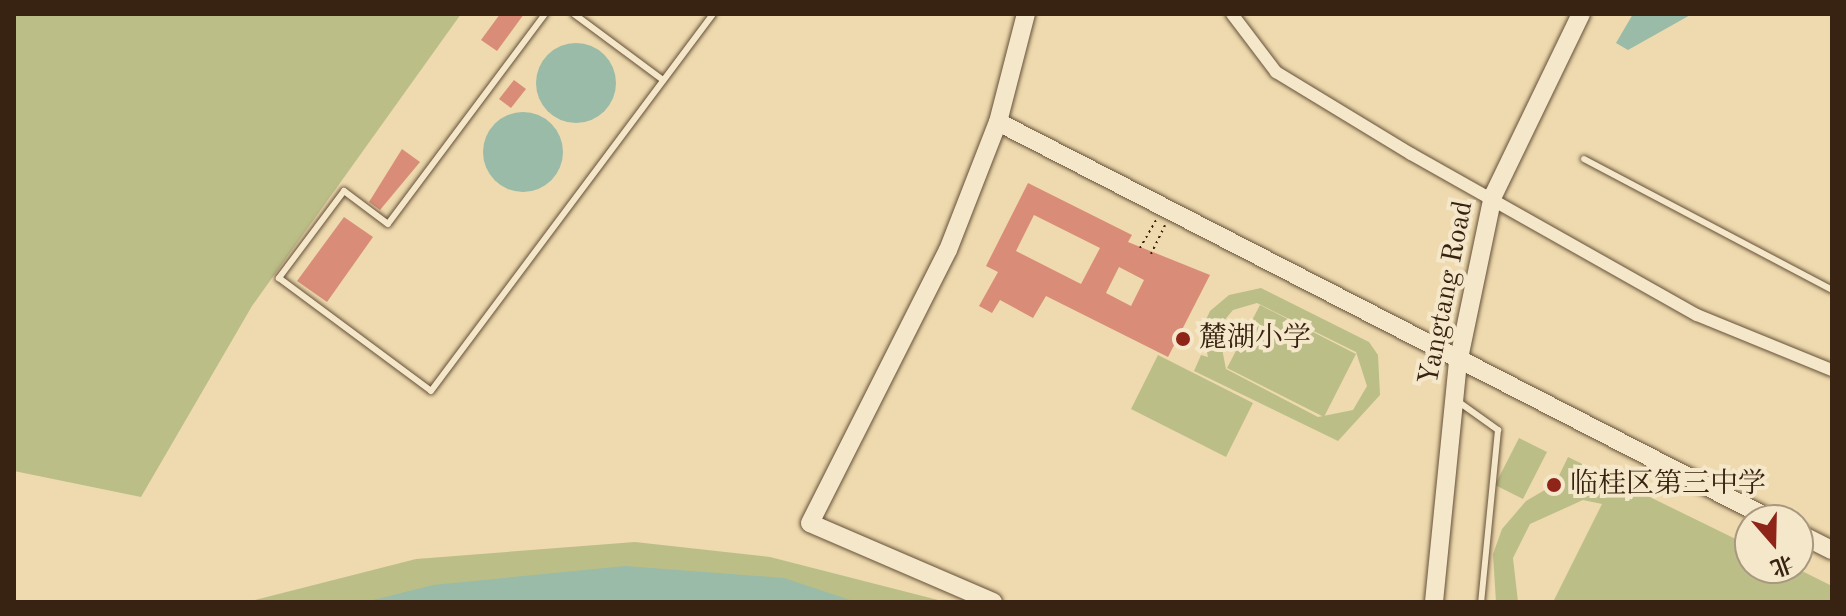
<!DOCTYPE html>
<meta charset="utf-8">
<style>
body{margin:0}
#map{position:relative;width:1846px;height:616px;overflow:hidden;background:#eedaae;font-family:"Old Standard TT","Noto Serif SC",serif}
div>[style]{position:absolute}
.green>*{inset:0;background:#bcbe88}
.water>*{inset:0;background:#99bba8}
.round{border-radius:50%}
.building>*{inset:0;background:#d98d78}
.path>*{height:2px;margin-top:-1px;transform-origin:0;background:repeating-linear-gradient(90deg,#382212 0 2px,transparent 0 6px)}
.roads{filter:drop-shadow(0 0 2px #665039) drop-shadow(0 0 2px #665039)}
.lane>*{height:6px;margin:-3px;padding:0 3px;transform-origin:3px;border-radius:3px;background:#f4e7ca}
.street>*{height:12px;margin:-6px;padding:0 6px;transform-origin:6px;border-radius:6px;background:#f4e7ca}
.secondary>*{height:18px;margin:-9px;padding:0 9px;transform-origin:9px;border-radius:9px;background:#f4e7ca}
.dots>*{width:22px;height:22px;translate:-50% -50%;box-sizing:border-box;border:4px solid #f4e7ca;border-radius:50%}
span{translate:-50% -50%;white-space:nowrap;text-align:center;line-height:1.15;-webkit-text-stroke:8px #f4e7ca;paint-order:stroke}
.street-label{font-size:28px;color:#382212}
.poi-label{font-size:28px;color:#382212}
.left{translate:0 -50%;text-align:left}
.frame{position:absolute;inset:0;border:16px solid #382212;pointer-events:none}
.north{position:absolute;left:1734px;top:504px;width:80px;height:80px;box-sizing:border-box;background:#f4e7ca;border:2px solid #a99880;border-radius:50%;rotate:160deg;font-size:22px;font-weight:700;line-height:32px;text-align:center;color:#382212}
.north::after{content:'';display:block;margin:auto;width:28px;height:36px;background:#8f2418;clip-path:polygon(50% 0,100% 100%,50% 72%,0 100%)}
</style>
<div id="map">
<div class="green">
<i style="clip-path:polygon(14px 14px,461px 14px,252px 306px,141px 497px,14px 471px)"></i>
<i style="clip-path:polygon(evenodd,1261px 288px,1369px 342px,1378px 355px,1380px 395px,1338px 441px,1194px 371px,1201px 355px,1208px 357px,1202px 328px,1210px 311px,1229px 295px,1261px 288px,1257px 303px,1356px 352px,1367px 386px,1353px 410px,1318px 417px,1226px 369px,1218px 328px,1233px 310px,1257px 303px)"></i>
<i style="clip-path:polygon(1260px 305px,1356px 354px,1324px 417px,1227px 368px)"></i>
<i style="clip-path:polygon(1158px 355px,1253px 403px,1226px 457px,1131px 409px)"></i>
<i style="clip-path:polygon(1519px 438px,1547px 452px,1523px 499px,1495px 485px)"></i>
<i style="clip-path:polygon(1568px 457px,1750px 546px,1750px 568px,1796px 568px,1832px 586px,1832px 602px,1553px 602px,1602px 504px,1583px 500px,1530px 524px,1513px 558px,1518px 602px,1496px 602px,1493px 554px,1502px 529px,1526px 501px,1555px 484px)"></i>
<i style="clip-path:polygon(635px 542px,770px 557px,946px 602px,247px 602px,416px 559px)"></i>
</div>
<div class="water">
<i style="clip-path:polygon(1633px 14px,1692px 14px,1628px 50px,1616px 43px)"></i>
<i class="round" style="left:536px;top:43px;width:80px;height:80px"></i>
<i class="round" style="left:483px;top:112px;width:80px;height:80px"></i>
<i style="clip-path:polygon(625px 566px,784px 578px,856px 602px,365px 602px,433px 585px)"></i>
</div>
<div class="building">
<i style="clip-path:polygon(500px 14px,524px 14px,497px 51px,481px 40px)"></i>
<i style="clip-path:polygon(514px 80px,526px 89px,511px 108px,499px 99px)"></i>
<i style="clip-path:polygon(402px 149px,420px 162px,380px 210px,369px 202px)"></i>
<i style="clip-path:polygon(evenodd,1028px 183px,1132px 235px,1128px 242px,1210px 275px,1168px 357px,1046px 296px,1033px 318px,1000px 300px,992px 313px,979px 306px,998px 272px,986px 266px,1028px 183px,1034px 215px,1100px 248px,1081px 284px,1016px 251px,1034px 215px,1028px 183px,1119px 267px,1144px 280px,1131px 306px,1106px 293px,1119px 267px)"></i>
<i style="clip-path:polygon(344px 217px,373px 237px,327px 302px,297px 281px)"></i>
</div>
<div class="path">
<i style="left:1140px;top:248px;width:32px;rotate:-60deg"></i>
<i style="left:1151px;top:254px;width:32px;rotate:-64deg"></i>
</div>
<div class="roads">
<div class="lane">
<i style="left:545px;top:14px;width:262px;rotate:126.8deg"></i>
<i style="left:388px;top:224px;width:55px;rotate:-143.1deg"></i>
<i style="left:344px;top:191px;width:109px;rotate:126.8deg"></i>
<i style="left:279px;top:278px;width:189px;rotate:36.6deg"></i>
<i style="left:431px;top:391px;width:471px;rotate:-53.2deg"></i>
<i style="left:574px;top:14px;width:111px;rotate:36.6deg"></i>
<i style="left:1584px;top:159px;width:280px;rotate:27.8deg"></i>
<i style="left:1456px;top:400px;width:52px;rotate:35.5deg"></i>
<i style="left:1498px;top:430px;width:173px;rotate:95.6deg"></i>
</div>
<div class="street">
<i style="left:1232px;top:14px;width:73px;rotate:52.8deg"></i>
<i style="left:1276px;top:72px;width:158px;rotate:31.3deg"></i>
<i style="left:1411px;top:154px;width:328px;rotate:29.4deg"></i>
<i style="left:1697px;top:315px;width:146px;rotate:22.2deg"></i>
</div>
<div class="secondary">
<i style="left:998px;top:122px;width:870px;rotate:27.21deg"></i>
<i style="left:1798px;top:533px;width:38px;rotate:27deg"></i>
<i style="left:993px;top:602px;width:199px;rotate:-156.7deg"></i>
<i style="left:810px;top:523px;width:306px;rotate:-63.2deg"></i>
<i style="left:948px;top:250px;width:137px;rotate:-68.7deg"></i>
<i style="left:998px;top:122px;width:112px;rotate:-75.5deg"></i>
<i style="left:1434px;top:602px;width:240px;rotate:-84.3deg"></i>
<i style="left:1458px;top:363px;width:171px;rotate:-78.2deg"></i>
<i style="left:1493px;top:196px;width:202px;rotate:-64.2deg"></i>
</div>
</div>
<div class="dots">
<i style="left:1183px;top:339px;background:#8f2418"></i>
<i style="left:1554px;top:485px;background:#8f2418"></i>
</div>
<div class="street-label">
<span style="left:1447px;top:293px;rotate:-79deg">Yangtang Road</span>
</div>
<div class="poi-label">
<span class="left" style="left:1199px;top:339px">麓湖小学</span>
<span class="left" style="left:1570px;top:485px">临桂区第三中学</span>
</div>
<div class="frame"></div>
<div class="north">北</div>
</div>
